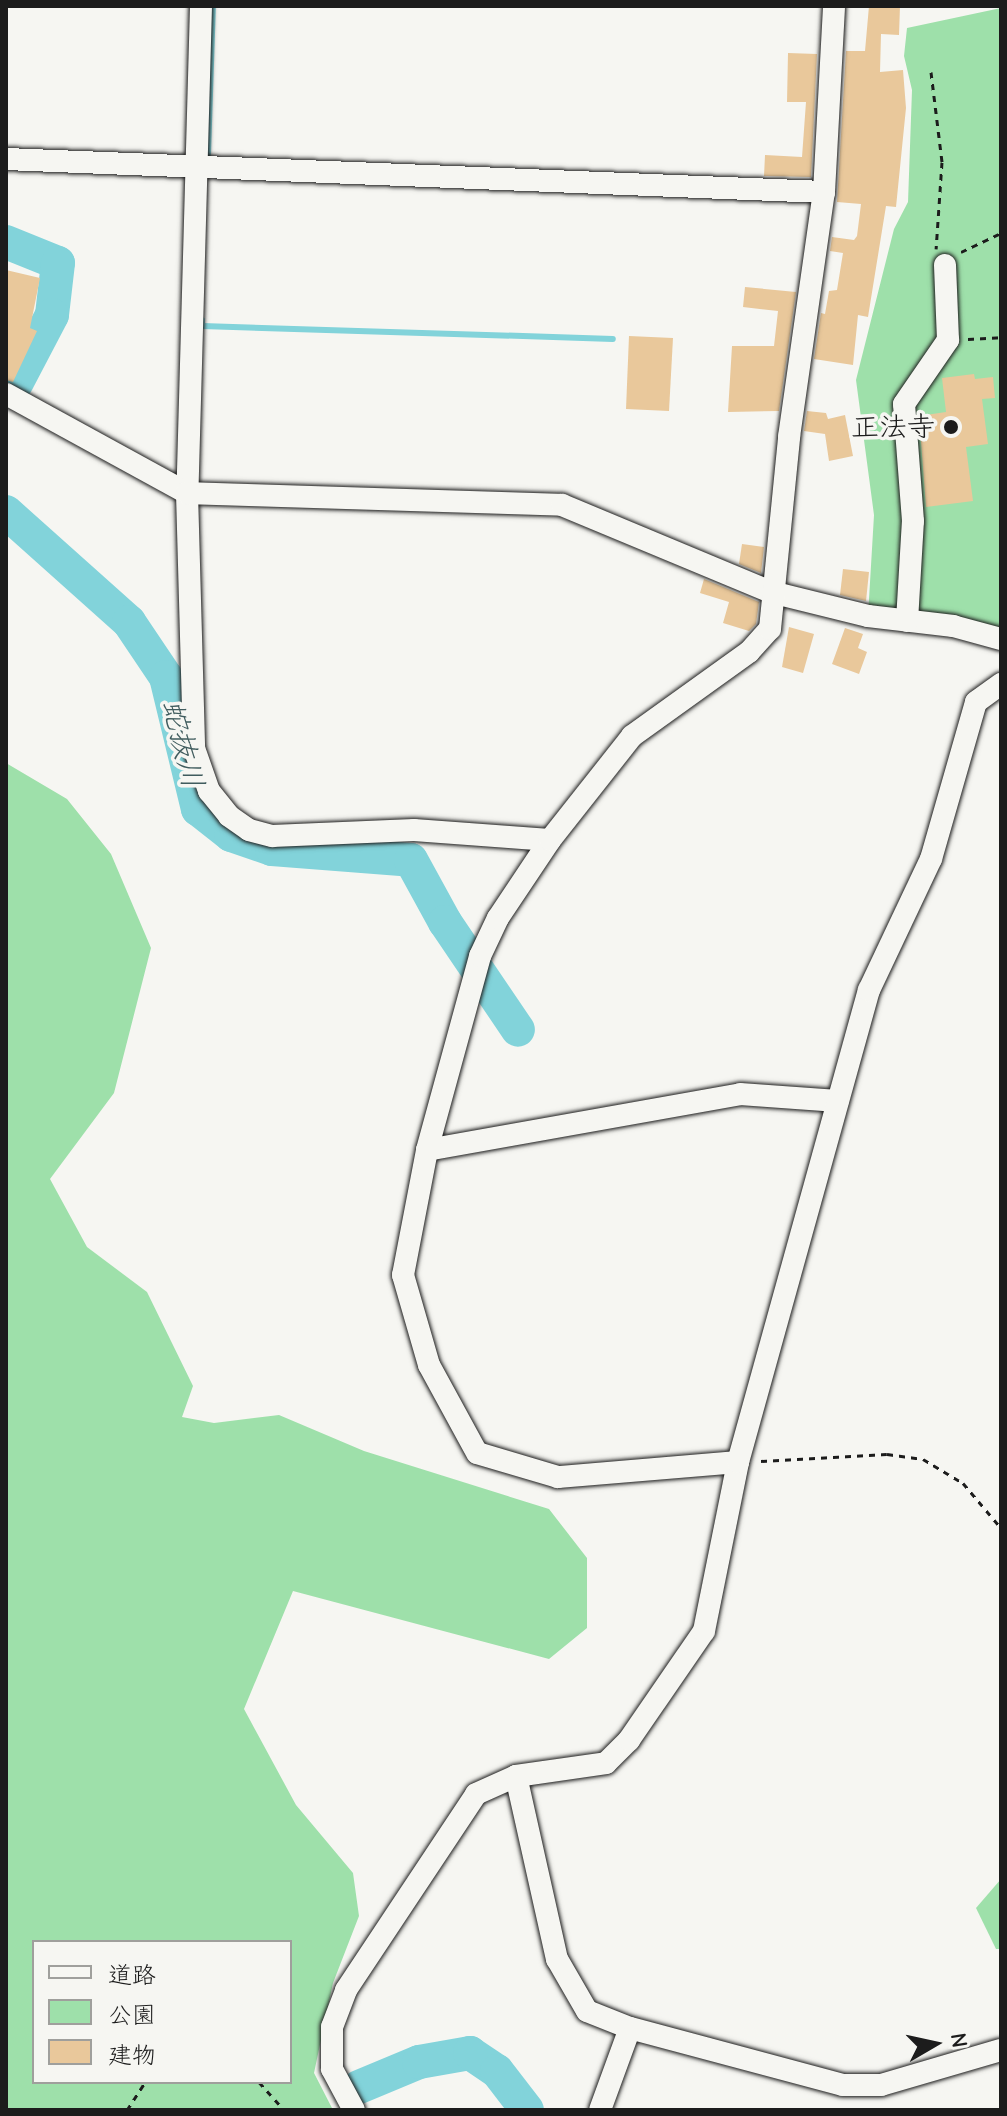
<!DOCTYPE html>
<meta charset="utf-8">
<style>
body{margin:0}
#map{position:relative;width:1007px;height:2116px;overflow:hidden;background:#f6f6f2;font-family:"Comic Neue","Klee One",sans-serif}
div>[style]{position:absolute}
.green>*{inset:0;background:#9ee0aa}
.stream>*{height:6px;margin:-3px;padding:0 3px;transform-origin:3px;border-radius:3px;background:#82d3da}
.river>*{height:34px;margin:-17px;padding:0 17px;transform-origin:17px;border-radius:17px;background:#82d3da}
.building>*{inset:0;background:#e9c89b}
.path>*{height:3px;margin-top:-1.5px;transform-origin:0;background:repeating-linear-gradient(90deg,#1c1c1c 0 6px,transparent 0 12px)}
.roads{filter:drop-shadow(0 0 2px #1c1c1c) drop-shadow(0 0 2px #1c1c1c)}
.street>*{height:22px;margin:-11px;padding:0 11px;transform-origin:11px;border-radius:11px;background:#f6f6f2}
.dots>*{width:22px;height:22px;translate:-50% -50%;box-sizing:border-box;border:4px solid #f6f6f2;border-radius:50%}
span{translate:-50% -50%;white-space:nowrap;text-align:center;line-height:1.15;-webkit-text-stroke:7px #f6f6f2;paint-order:stroke}
.poi-label{font-size:28px;color:#1c1c1c}
.right{translate:-100% -50%;text-align:right}
.water-label{font-size:30px;color:#405c5e;font-style:italic}
.frame{position:absolute;inset:0;border:8px solid #1c1c1c;pointer-events:none}
.legend{position:absolute;left:32px;top:1940px;width:260px;height:144px;box-sizing:border-box;background:#f6f6f2;border:2px solid #9f9f9c;margin:0;padding:10px 14px;list-style:none;font-size:24px;color:#1c1c1c}
.legend li{display:flex;align-items:center;gap:16px;height:40px}
.legend b{width:40px;border:2px solid #9f9f9c}
.north{position:absolute;left:895px;top:2004px;width:80px;height:80px;-webkit-text-stroke:6px #f6f6f2;paint-order:stroke;rotate:81deg;font-size:22px;font-weight:700;line-height:32px;text-align:center;color:#1c1c1c}
.north::after{content:'';display:block;margin:auto;width:28px;height:36px;background:#1c1c1c;clip-path:polygon(50% 0,100% 100%,50% 72%,0 100%)}
</style>
<div id="map">
<div class="green">
<i style="clip-path:polygon(1001px 8px,1001px 639px,868px 616px,874px 515px,856px 380px,894px 229px,908px 202px,912px 90px,904px 56px,907px 28px)"></i>
<i style="clip-path:polygon(evenodd,6px 763px,67px 799px,111px 854px,151px 948px,114px 1093px,50px 1179px,87px 1247px,147px 1292px,193px 1386px,182px 1417px,214px 1423px,279px 1415px,364px 1451px,549px 1509px,587px 1558px,587px 1628px,549px 1659px,293px 1591px,244px 1709px,296px 1805px,353px 1873px,359px 1916px,333px 1983px,314px 2073px,333px 2110px,6px 2110px,6px 763px,34px 1942px,290px 1942px,290px 2082px,34px 2082px,34px 1942px)"></i>
<i style="clip-path:polygon(1001px 1879px,1001px 1949px,996px 1949px,976px 1908px)"></i>
</div>
<div class="stream">
<i style="left:208px;top:154px;width:148px;rotate:-88.1deg"></i>
<i style="left:202px;top:320px;width:6px;rotate:90deg"></i>
<i style="left:202px;top:326px;width:411px;rotate:1.8deg"></i>
</div>
<div class="river">
<i style="left:6px;top:242px;width:56px;rotate:22deg"></i>
<i style="left:58px;top:263px;width:52px;rotate:96.6deg"></i>
<i style="left:52px;top:315px;width:76px;rotate:117.6deg"></i>
<i style="left:6px;top:512px;width:165px;rotate:41.8deg"></i>
<i style="left:129px;top:622px;width:66px;rotate:56.1deg"></i>
<i style="left:166px;top:677px;width:136px;rotate:76.4deg"></i>
<i style="left:198px;top:809px;width:42px;rotate:38.2deg"></i>
<i style="left:231px;top:835px;width:43px;rotate:18.9deg"></i>
<i style="left:272px;top:849px;width:139px;rotate:4.5deg"></i>
<i style="left:411px;top:860px;width:71px;rotate:61.3deg"></i>
<i style="left:445px;top:922px;width:130px;rotate:55.9deg"></i>
<i style="left:359px;top:2087px;width:65px;rotate:-22.6deg"></i>
<i style="left:419px;top:2062px;width:52px;rotate:-10deg"></i>
<i style="left:470px;top:2053px;width:32px;rotate:34deg"></i>
<i style="left:497px;top:2071px;width:49px;rotate:52.4deg"></i>
</div>
<div class="building">
<i style="clip-path:polygon(869px 6px,900px 6px,899px 35px,881px 34px,880px 72px,903px 70px,906px 108px,896px 207px,886px 206px,868px 317px,858px 315px,853px 365px,814px 359px,821px 313px,825px 314px,829px 291px,837px 290px,843px 253px,830px 251px,832px 237px,854px 240px,857px 236px,861px 204px,837px 202px,846px 51px,865px 51px)"></i>
<i style="clip-path:polygon(788px 53px,817px 54px,811px 177px,764px 176px,765px 155px,802px 157px,806px 102px,787px 102px)"></i>
<i style="clip-path:polygon(6px 270px,40px 278px,30px 328px,37px 331px,13px 382px,6px 380px)"></i>
<i style="clip-path:polygon(745px 287px,796px 292px,779px 411px,728px 412px,732px 346px,774px 346px,778px 311px,743px 307px)"></i>
<i style="clip-path:polygon(629px 336px,673px 338px,669px 411px,626px 409px)"></i>
<i style="clip-path:polygon(974px 374px,975px 379px,993px 377px,995px 398px,982px 399px,988px 444px,966px 447px,973px 501px,926px 507px,919px 416px,946px 412px,942px 378px)"></i>
<i style="clip-path:polygon(807px 411px,826px 413px,828px 419px,845px 415px,853px 456px,829px 461px,825px 434px,804px 431px)"></i>
<i style="clip-path:polygon(742px 544px,764px 547px,761px 573px,739px 564px)"></i>
<i style="clip-path:polygon(843px 569px,869px 572px,866px 601px,840px 595px)"></i>
<i style="clip-path:polygon(704px 579px,759px 602px,756px 624px,749px 631px,723px 623px,729px 602px,700px 593px)"></i>
<i style="clip-path:polygon(789px 627px,814px 634px,803px 673px,782px 667px)"></i>
<i style="clip-path:polygon(845px 628px,863px 634px,858px 648px,867px 652px,859px 674px,832px 664px)"></i>
</div>
<div class="path">
<i style="left:931px;top:72px;width:91px;rotate:83deg"></i>
<i style="left:942px;top:162px;width:87px;rotate:93.9deg"></i>
<i style="left:961px;top:252px;width:44px;rotate:-25.4deg"></i>
<i style="left:968px;top:339px;width:33px;rotate:-3deg"></i>
<i style="left:761px;top:1461px;width:126px;rotate:-3.2deg"></i>
<i style="left:887px;top:1454px;width:36px;rotate:8deg"></i>
<i style="left:923px;top:1459px;width:47px;rotate:31deg"></i>
<i style="left:963px;top:1483px;width:59px;rotate:49.8deg"></i>
<i style="left:259px;top:2082px;width:38px;rotate:48deg"></i>
<i style="left:127px;top:2110px;width:33px;rotate:-57deg"></i>
</div>
<div class="roads">
<div class="street">
<i style="left:201px;top:6px;width:487px;rotate:91.6deg"></i>
<i style="left:187px;top:493px;width:255px;rotate:88.4deg"></i>
<i style="left:194px;top:748px;width:46px;rotate:70.8deg"></i>
<i style="left:209px;top:791px;width:32px;rotate:51deg"></i>
<i style="left:229px;top:816px;width:24px;rotate:35deg"></i>
<i style="left:249px;top:830px;width:24px;rotate:15deg"></i>
<i style="left:272px;top:836px;width:142px;rotate:-2.4deg"></i>
<i style="left:414px;top:830px;width:136px;rotate:4.2deg"></i>
<i style="left:6px;top:159px;width:819px;rotate:2.31deg"></i>
<i style="left:6px;top:394px;width:206px;rotate:28.7deg"></i>
<i style="left:187px;top:493px;width:375px;rotate:1.8deg"></i>
<i style="left:562px;top:505px;width:226px;rotate:22.6deg"></i>
<i style="left:771px;top:592px;width:100px;rotate:13.9deg"></i>
<i style="left:868px;top:616px;width:86px;rotate:6.7deg"></i>
<i style="left:953px;top:626px;width:50px;rotate:15.2deg"></i>
<i style="left:907px;top:621px;width:100px;rotate:-86.6deg"></i>
<i style="left:913px;top:521px;width:117px;rotate:-94.4deg"></i>
<i style="left:904px;top:404px;width:78px;rotate:-55.5deg"></i>
<i style="left:948px;top:340px;width:75px;rotate:-92.3deg"></i>
<i style="left:427px;top:1150px;width:318px;rotate:-10.1deg"></i>
<i style="left:740px;top:1094px;width:98px;rotate:4.1deg"></i>
<i style="left:738px;top:1462px;width:181px;rotate:175.2deg"></i>
<i style="left:558px;top:1477px;width:84px;rotate:-163.5deg"></i>
<i style="left:477px;top:1453px;width:100px;rotate:-118.6deg"></i>
<i style="left:429px;top:1365px;width:94px;rotate:-106.1deg"></i>
<i style="left:403px;top:1275px;width:127px;rotate:-79.1deg"></i>
<i style="left:427px;top:1150px;width:201px;rotate:-74.7deg"></i>
<i style="left:480px;top:956px;width:42px;rotate:-64.7deg"></i>
<i style="left:498px;top:918px;width:94px;rotate:-56.3deg"></i>
<i style="left:550px;top:840px;width:132px;rotate:-51.7deg"></i>
<i style="left:632px;top:736px;width:144px;rotate:-35.7deg"></i>
<i style="left:749px;top:652px;width:31px;rotate:-48deg"></i>
<i style="left:770px;top:629px;width:193px;rotate:-84.3deg"></i>
<i style="left:789px;top:437px;width:247px;rotate:-81.9deg"></i>
<i style="left:824px;top:192px;width:186px;rotate:-86.9deg"></i>
<i style="left:516px;top:1776px;width:188px;rotate:77.4deg"></i>
<i style="left:557px;top:1959px;width:60px;rotate:60deg"></i>
<i style="left:587px;top:2011px;width:46px;rotate:21.6deg"></i>
<i style="left:630px;top:2028px;width:220px;rotate:15deg"></i>
<i style="left:843px;top:2085px;width:38px"></i>
<i style="left:881px;top:2085px;width:125px;rotate:-16.3deg"></i>
<i style="left:354px;top:2110px;width:47px;rotate:-118.2deg"></i>
<i style="left:332px;top:2069px;width:42px;rotate:-90deg"></i>
<i style="left:332px;top:2027px;width:40px;rotate:-69deg"></i>
<i style="left:346px;top:1990px;width:235px;rotate:-56.4deg"></i>
<i style="left:476px;top:1794px;width:44px;rotate:-24.2deg"></i>
<i style="left:516px;top:1776px;width:91px;rotate:-8.2deg"></i>
<i style="left:606px;top:1763px;width:33px;rotate:-45deg"></i>
<i style="left:629px;top:1740px;width:132px;rotate:-55.5deg"></i>
<i style="left:704px;top:1631px;width:172px;rotate:-78.6deg"></i>
<i style="left:738px;top:1462px;width:490px;rotate:-74.5deg"></i>
<i style="left:869px;top:990px;width:145px;rotate:-64.7deg"></i>
<i style="left:931px;top:859px;width:163px;rotate:-74deg"></i>
<i style="left:976px;top:702px;width:31px;rotate:-36deg"></i>
<i style="left:600px;top:2110px;width:87px;rotate:-69.9deg"></i>
</div>
</div>
<div class="dots">
<i style="left:951px;top:427px;background:#1c1c1c"></i>
</div>
<div class="poi-label">
<span class="right" style="left:935px;top:427px">正法寺</span>
</div>
<div class="water-label">
<span style="left:182px;top:744px;rotate:76deg">蛇抜川</span>
</div>
<div class="frame"></div>
<ul class="legend">
<li><b style="height:10px;background:#f6f6f2"></b>道路</li>
<li><b style="height:22px;background:#9ee0aa"></b>公園</li>
<li><b style="height:22px;background:#e9c89b"></b>建物</li>
</ul>
<div class="north">N</div>
</div>
